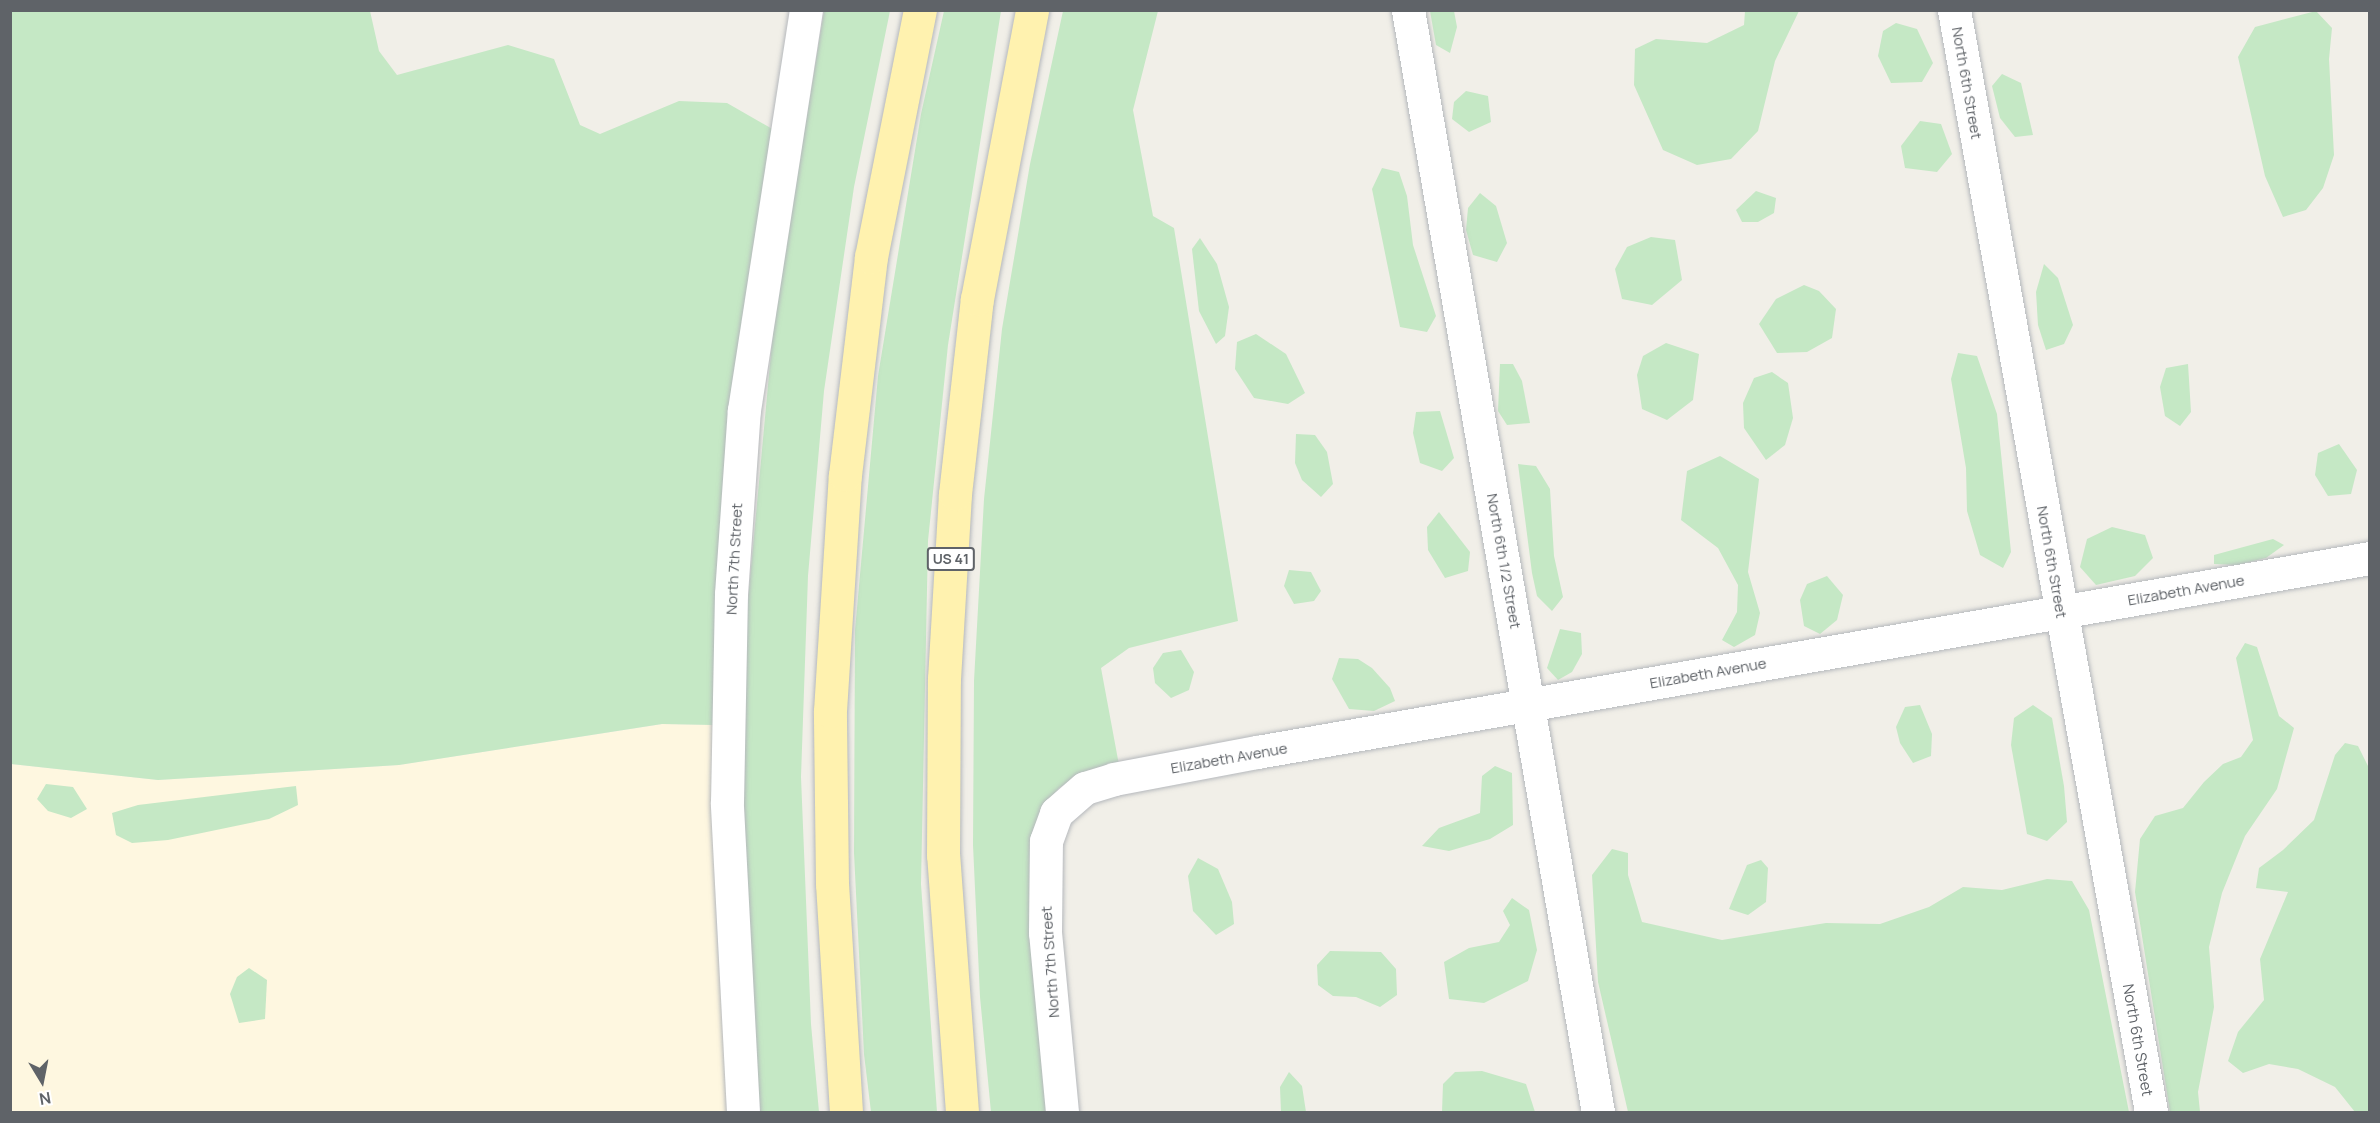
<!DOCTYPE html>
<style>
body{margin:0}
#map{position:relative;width:2380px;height:1123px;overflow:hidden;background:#f1efe8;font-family:Manrope,sans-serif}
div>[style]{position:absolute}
.commercial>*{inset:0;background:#fef7e0}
.green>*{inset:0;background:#c5e8c5}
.roads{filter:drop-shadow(0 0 2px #b5b8bc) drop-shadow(0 0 2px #b5b8bc)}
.minor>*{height:33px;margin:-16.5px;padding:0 16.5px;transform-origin:16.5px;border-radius:16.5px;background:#fff}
.primary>*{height:33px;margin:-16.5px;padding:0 16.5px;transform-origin:16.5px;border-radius:16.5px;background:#fff2af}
span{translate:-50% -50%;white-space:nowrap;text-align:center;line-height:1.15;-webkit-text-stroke:4.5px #fff;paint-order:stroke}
.shield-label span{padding:2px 4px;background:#fff;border:2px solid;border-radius:4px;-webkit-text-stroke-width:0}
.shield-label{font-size:14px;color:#5f6368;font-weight:700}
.street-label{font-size:15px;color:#5f6368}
.frame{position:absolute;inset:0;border:12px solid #5f6368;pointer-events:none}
.north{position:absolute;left:12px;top:1051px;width:60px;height:60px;-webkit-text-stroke:4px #fff;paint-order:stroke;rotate:170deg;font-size:16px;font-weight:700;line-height:24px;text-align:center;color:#5f6368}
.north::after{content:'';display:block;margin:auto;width:21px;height:27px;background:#5f6368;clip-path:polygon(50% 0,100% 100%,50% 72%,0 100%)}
</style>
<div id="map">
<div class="commercial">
<i style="clip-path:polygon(663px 724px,714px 725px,716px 922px,730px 1112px,11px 1112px,11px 764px,158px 780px,399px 765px)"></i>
</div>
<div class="green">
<i style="clip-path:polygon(10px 11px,370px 11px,379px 51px,397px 75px,508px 45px,554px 59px,580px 125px,600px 134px,679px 101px,727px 103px,774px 130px,714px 725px,662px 724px,399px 765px,158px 780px,11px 764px)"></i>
<i style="clip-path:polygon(824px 11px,890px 11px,854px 187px,824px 391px,808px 576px,801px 777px,811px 1024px,819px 1112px,760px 1112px,748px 942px,744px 801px,747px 611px,775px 310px)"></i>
<i style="clip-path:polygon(944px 11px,1001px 11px,948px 345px,928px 541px,921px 884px,937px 1112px,871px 1112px,864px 1054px,854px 853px,855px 630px,878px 376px,921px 114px)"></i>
<i style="clip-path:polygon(1063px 11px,1158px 11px,1133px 110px,1153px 216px,1174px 228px,1238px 621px,1129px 648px,1101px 668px,1119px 765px,1080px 775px,1059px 788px,1042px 808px,1047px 1112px,991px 1112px,980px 997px,973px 845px,974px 681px,984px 499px,1002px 329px,1030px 164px)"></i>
<i style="clip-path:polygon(1430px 11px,1454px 11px,1457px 27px,1450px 53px,1436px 45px)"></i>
<i style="clip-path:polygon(1745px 11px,1799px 11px,1775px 61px,1758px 131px,1731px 159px,1697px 165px,1663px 150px,1634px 85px,1635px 49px,1656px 39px,1707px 43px,1744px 25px)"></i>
<i style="clip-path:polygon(2316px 11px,2332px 28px,2329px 59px,2334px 155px,2323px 188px,2306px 210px,2283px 217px,2265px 176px,2238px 57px,2255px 27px)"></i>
<i style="clip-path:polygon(1896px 23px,1917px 29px,1933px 63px,1922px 82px,1891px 83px,1878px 56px,1883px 31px)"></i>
<i style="clip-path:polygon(2002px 74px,2021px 83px,2033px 135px,2015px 137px,2000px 118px,1992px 86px)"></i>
<i style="clip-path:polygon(1466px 91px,1488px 96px,1491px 122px,1469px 132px,1452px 119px,1454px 102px)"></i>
<i style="clip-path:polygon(1920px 121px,1941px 124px,1952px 154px,1937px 172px,1905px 168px,1901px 146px)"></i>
<i style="clip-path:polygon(1382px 168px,1399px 172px,1407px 196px,1413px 245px,1436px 316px,1427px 332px,1400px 327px,1372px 189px)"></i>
<i style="clip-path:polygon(1756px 191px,1776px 198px,1774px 213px,1758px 222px,1742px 222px,1736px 210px)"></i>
<i style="clip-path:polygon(1480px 193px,1496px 206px,1507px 243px,1497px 262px,1473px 255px,1466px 230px,1468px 208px)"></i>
<i style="clip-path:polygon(1651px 237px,1675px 240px,1682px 280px,1652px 305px,1622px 299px,1615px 269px,1627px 247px)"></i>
<i style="clip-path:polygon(1200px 238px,1217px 264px,1229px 307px,1225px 336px,1216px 344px,1199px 311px,1192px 249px)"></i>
<i style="clip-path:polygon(2044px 264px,2058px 278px,2073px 325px,2064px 344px,2046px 350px,2038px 325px,2036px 292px)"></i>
<i style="clip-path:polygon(1804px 285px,1819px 291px,1836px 309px,1832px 338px,1807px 352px,1777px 353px,1759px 324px,1776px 299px)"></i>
<i style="clip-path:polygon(1256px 334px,1286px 354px,1305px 393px,1288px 404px,1254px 398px,1235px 369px,1237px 342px)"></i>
<i style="clip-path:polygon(1666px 343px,1699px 354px,1693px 400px,1667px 420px,1642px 409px,1637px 375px,1643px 356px)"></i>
<i style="clip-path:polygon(1958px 353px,1977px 356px,1997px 414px,2011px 552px,2003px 568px,1980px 555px,1967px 511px,1966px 468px,1951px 379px)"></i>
<i style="clip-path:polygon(1500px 364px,1513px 364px,1522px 381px,1530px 423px,1507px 425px,1498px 411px)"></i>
<i style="clip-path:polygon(2188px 364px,2191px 412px,2180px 426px,2165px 416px,2160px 387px,2166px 368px)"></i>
<i style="clip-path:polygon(1772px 372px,1788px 383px,1793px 418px,1785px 445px,1766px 460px,1744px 428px,1743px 403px,1754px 378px)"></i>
<i style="clip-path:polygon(1440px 411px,1454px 458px,1442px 471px,1420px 463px,1413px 433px,1416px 412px)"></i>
<i style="clip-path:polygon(1296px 434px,1315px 435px,1327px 452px,1333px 484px,1321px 497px,1302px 480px,1295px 463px)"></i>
<i style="clip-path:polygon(2339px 444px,2357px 470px,2351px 494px,2328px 496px,2315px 475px,2318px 453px)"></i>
<i style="clip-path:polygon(1720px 456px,1759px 479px,1748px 572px,1760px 613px,1755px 635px,1734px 647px,1722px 640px,1737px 612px,1738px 585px,1718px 548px,1681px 520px,1687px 471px)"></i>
<i style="clip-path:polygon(1518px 464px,1536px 466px,1550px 489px,1554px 556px,1563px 597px,1552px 611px,1537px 596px,1532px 573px)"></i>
<i style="clip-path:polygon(1439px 512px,1470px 552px,1468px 571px,1445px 578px,1428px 550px,1427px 527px)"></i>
<i style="clip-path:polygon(2112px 527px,2145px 535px,2153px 558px,2135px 576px,2096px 585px,2080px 567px,2087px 539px)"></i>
<i style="clip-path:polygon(2273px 539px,2284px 545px,2266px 558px,2237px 565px,2214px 564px,2214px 555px)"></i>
<i style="clip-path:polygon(1289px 570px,1311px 572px,1321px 591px,1314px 601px,1294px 604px,1284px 586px)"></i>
<i style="clip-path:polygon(1827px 576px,1843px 595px,1837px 620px,1820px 634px,1804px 626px,1800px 600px,1807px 584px)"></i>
<i style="clip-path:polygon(1560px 629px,1581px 633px,1582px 654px,1572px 672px,1558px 680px,1547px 668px)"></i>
<i style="clip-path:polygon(2245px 643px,2257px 647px,2279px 716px,2294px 728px,2277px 789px,2245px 836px,2222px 893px,2209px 947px,2214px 1007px,2198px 1092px,2200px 1112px,2170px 1112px,2135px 892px,2140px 839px,2155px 816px,2183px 808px,2204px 782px,2223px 764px,2241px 757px,2253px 740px,2236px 658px)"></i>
<i style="clip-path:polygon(1181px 650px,1194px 672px,1189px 690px,1171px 698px,1155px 683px,1153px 668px,1163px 653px)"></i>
<i style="clip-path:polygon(1339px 658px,1358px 659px,1372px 668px,1390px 688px,1395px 701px,1374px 711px,1349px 709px,1332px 679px)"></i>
<i style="clip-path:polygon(1920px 705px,1932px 734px,1931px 756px,1913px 763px,1900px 743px,1896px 727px,1905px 707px)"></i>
<i style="clip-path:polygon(2033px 705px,2052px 718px,2064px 786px,2067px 822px,2047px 841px,2027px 834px,2011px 745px,2014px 718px)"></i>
<i style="clip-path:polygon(2345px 743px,2358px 746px,2369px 768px,2369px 1112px,2355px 1112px,2335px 1087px,2298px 1069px,2269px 1064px,2243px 1073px,2228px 1061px,2238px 1032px,2264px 1000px,2260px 959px,2288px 892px,2256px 888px,2259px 868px,2283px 850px,2314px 820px,2335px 755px)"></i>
<i style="clip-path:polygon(1495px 766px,1512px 773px,1513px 825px,1490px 839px,1449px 851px,1422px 846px,1439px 828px,1480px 813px,1482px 776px)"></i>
<i style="clip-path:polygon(46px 784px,73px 787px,87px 809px,71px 818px,48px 811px,37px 799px)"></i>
<i style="clip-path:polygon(296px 786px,298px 805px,269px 819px,168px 840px,132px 843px,116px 835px,112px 813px,138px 805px)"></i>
<i style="clip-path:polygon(1612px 849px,1628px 853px,1628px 875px,1642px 922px,1722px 940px,1826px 923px,1880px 924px,1929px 907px,1963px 887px,2002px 890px,2047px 879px,2072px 881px,2089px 910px,2129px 1112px,1628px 1112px,1598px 982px,1592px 875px)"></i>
<i style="clip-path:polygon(1198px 858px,1218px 869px,1232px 902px,1234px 924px,1216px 935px,1193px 911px,1188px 876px)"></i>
<i style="clip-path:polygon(1761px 860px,1768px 868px,1766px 902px,1748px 915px,1729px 909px,1747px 865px)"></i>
<i style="clip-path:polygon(1512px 898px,1529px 910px,1537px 950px,1528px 981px,1484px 1003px,1449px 999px,1444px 962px,1469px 948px,1499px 942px,1510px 925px,1503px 911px)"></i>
<i style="clip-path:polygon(1330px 951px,1381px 952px,1396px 969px,1397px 995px,1380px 1007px,1356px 997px,1333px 996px,1318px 985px,1317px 965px)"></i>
<i style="clip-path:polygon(249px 968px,267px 980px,265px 1019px,239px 1023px,230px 994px,237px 977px)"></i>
<i style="clip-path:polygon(1482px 1071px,1526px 1084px,1535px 1112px,1442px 1112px,1443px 1084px,1455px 1072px)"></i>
<i style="clip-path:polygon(1289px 1072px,1302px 1086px,1306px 1112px,1281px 1112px,1280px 1087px)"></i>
</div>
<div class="roads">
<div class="minor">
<i style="left:1408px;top:10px;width:1118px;rotate:80.22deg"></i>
<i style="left:1954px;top:10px;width:1119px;rotate:79.86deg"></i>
<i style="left:743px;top:1112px;width:310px;rotate:-93deg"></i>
<i style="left:727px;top:802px;width:208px;rotate:-88.9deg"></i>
<i style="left:731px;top:594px;width:184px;rotate:-86deg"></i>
<i style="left:744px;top:410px;width:405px;rotate:-81.2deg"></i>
<i style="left:1062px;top:1112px;width:180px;rotate:-95.4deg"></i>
<i style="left:1045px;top:933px;width:92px;rotate:-89.4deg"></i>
<i style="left:1046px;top:841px;width:30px;rotate:-70deg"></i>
<i style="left:1056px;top:813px;width:38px;rotate:-41deg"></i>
<i style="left:1085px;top:788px;width:30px;rotate:-17deg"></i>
<i style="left:1114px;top:779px;width:146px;rotate:-10.7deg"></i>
<i style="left:1257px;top:752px;width:1130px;rotate:-9.89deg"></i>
</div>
<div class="primary">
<i style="left:846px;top:1112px;width:228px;rotate:-93.5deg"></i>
<i style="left:832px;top:884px;width:173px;rotate:-90.7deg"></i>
<i style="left:830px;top:711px;width:236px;rotate:-86.4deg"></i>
<i style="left:845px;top:475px;width:220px;rotate:-83.2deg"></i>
<i style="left:871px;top:257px;width:252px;rotate:-78.8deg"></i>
<i style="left:962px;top:1112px;width:258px;rotate:-94.2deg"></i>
<i style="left:943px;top:855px;width:176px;rotate:-89.7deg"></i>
<i style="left:944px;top:679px;width:185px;rotate:-86.6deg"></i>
<i style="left:955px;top:494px;width:196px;rotate:-83.6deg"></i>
<i style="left:977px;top:299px;width:294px;rotate:-79.2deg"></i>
</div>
</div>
<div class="shield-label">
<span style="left:951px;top:559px">US 41</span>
</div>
<div class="street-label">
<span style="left:1967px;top:83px;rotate:80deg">North 6th Street</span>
<span style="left:734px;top:559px;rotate:-87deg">North 7th Street</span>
<span style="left:1504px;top:561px;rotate:80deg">North 6th 1/2 Street</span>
<span style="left:2052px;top:562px;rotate:80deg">North 6th Street</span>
<span style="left:2186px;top:590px;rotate:-10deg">Elizabeth Avenue</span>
<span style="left:1708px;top:673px;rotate:-10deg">Elizabeth Avenue</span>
<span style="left:1229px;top:758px;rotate:-10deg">Elizabeth Avenue</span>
<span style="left:1050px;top:962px;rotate:-94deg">North 7th Street</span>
<span style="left:2138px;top:1040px;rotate:80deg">North 6th Street</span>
</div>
<div class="frame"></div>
<div class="north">N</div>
</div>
